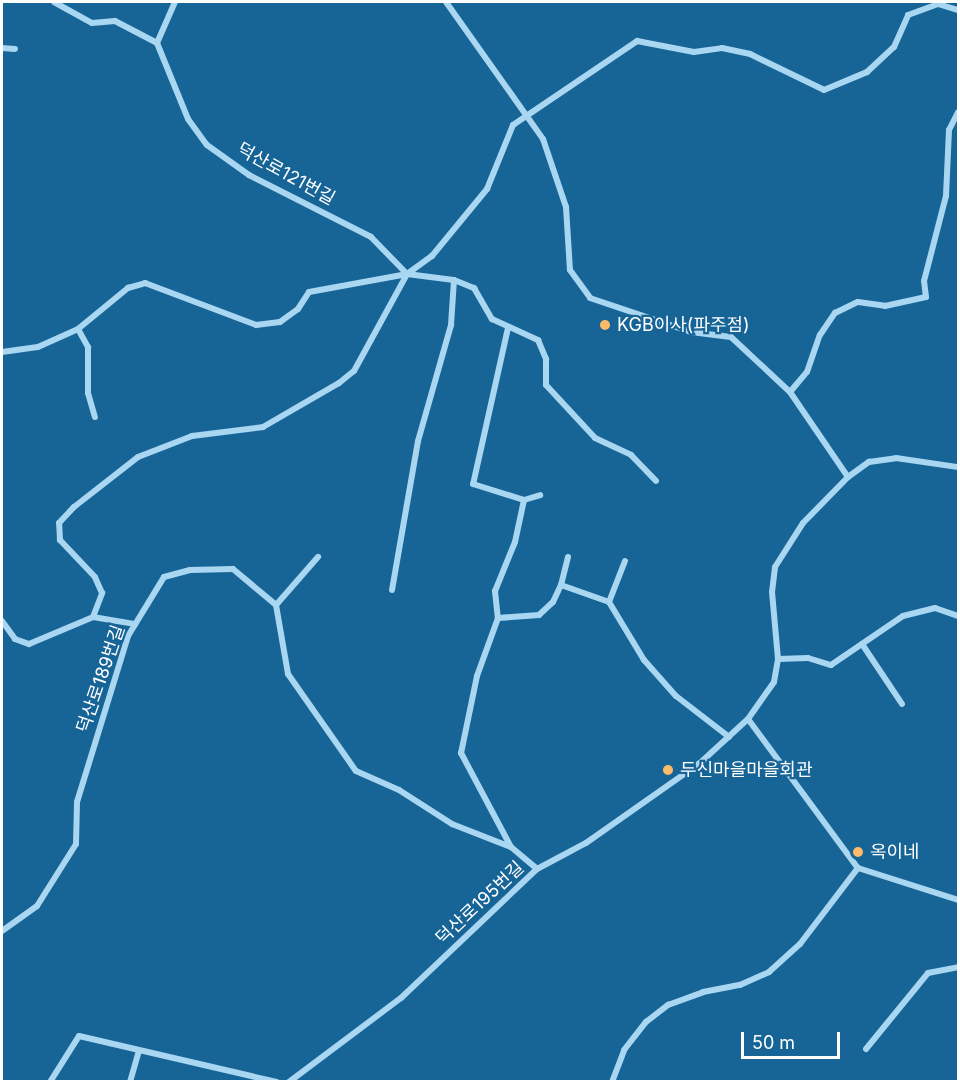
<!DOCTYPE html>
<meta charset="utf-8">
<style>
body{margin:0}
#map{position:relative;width:960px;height:1083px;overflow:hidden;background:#176497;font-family:Inter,"Noto Sans KR",sans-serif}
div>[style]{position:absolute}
.minor>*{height:6px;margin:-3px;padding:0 3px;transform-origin:3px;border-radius:3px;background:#a9d6f1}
.dots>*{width:16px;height:16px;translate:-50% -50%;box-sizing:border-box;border:3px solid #176497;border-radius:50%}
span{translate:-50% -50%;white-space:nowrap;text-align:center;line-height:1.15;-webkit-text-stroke:4.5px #176497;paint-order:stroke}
.street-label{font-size:18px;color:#fff}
.poi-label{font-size:18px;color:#fff}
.left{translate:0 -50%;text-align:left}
.frame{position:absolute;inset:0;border:3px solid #fff;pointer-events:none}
.scale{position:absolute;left:741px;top:1032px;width:99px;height:27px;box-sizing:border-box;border:3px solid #fff;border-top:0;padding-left:8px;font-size:18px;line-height:21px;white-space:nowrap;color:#fff;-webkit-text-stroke:4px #176497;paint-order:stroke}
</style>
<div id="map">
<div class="minor">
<i style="left:54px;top:2px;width:43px;rotate:28.9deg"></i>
<i style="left:92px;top:23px;width:23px;rotate:-5deg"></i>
<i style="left:115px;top:21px;width:47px;rotate:27.6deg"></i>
<i style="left:157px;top:43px;width:82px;rotate:67.8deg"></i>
<i style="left:188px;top:119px;width:32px;rotate:54deg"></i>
<i style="left:207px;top:145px;width:52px;rotate:35.5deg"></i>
<i style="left:249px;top:175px;width:137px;rotate:26.9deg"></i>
<i style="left:371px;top:237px;width:52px;rotate:45.8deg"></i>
<i style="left:407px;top:274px;width:47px;rotate:7.3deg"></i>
<i style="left:454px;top:280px;width:22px;rotate:22deg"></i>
<i style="left:474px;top:288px;width:36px;rotate:60deg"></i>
<i style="left:492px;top:319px;width:51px;rotate:24.5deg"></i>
<i style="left:538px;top:340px;width:21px;rotate:67deg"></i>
<i style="left:546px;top:359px;width:26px;rotate:90deg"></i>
<i style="left:546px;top:385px;width:72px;rotate:47.2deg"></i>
<i style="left:595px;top:438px;width:40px;rotate:25deg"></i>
<i style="left:631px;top:455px;width:36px;rotate:46deg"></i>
<i style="left:446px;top:2px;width:168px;rotate:54.7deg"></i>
<i style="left:543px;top:139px;width:72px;rotate:71.3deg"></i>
<i style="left:566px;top:207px;width:63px;rotate:86.4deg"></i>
<i style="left:570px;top:270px;width:34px;rotate:54deg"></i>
<i style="left:590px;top:298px;width:107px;rotate:18.6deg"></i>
<i style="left:691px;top:332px;width:40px;rotate:7.1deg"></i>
<i style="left:731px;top:337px;width:81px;rotate:43deg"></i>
<i style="left:790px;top:392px;width:103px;rotate:55.7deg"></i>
<i style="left:157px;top:43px;width:45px;rotate:-66.3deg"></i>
<i style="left:2px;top:48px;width:13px;rotate:4deg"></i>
<i style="left:508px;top:328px;width:160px;rotate:102.6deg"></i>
<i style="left:473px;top:484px;width:53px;rotate:17.4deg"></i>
<i style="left:524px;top:500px;width:43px;rotate:102.1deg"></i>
<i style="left:515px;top:542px;width:53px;rotate:112.2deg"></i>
<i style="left:495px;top:591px;width:27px;rotate:84deg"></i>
<i style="left:498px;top:618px;width:62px;rotate:109.9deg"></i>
<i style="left:477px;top:676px;width:79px;rotate:101.7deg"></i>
<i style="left:461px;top:753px;width:106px;rotate:62deg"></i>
<i style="left:511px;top:847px;width:34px;rotate:40deg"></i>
<i style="left:78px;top:329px;width:21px;rotate:61deg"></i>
<i style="left:88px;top:347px;width:46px;rotate:90deg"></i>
<i style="left:88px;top:393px;width:25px;rotate:74deg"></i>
<i style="left:2px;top:352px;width:36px;rotate:-8deg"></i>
<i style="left:38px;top:347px;width:44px;rotate:-24.2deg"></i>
<i style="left:78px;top:329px;width:65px;rotate:-39.4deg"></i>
<i style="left:128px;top:288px;width:18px;rotate:-16deg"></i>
<i style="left:145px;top:283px;width:119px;rotate:20.7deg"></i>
<i style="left:256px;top:325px;width:24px;rotate:-7deg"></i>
<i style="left:280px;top:322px;width:22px;rotate:-36deg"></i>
<i style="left:298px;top:309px;width:20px;rotate:-57deg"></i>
<i style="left:309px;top:292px;width:100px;rotate:-10.4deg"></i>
<i style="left:407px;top:274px;width:31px;rotate:-36deg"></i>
<i style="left:432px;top:256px;width:87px;rotate:-50.6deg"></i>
<i style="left:487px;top:189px;width:69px;rotate:-67.9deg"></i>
<i style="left:513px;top:125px;width:150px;rotate:-34.1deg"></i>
<i style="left:637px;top:41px;width:58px;rotate:10.9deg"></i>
<i style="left:694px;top:52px;width:28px;rotate:-8deg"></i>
<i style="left:722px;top:48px;width:29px;rotate:12deg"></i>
<i style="left:750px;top:54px;width:82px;rotate:25.9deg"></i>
<i style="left:824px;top:90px;width:47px;rotate:-22.7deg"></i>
<i style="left:867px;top:72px;width:37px;rotate:-43deg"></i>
<i style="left:894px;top:47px;width:35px;rotate:-66deg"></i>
<i style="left:908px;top:15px;width:32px;rotate:-20deg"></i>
<i style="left:938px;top:4px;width:21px;rotate:17deg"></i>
<i style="left:790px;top:392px;width:26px;rotate:-50deg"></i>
<i style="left:807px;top:372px;width:39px;rotate:-71deg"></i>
<i style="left:820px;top:335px;width:27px;rotate:-56deg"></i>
<i style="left:835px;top:313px;width:25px;rotate:-26deg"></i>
<i style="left:858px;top:302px;width:27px;rotate:8deg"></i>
<i style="left:885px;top:306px;width:42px;rotate:-12.4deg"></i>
<i style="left:926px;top:297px;width:16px;rotate:-97deg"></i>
<i style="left:924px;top:281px;width:88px;rotate:-75.5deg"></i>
<i style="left:946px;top:196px;width:66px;rotate:-87.4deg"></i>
<i style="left:949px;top:130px;width:20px;rotate:-63deg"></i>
<i style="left:524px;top:500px;width:17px;rotate:-17deg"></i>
<i style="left:568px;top:557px;width:29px;rotate:104deg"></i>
<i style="left:561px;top:585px;width:51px;rotate:19.5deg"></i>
<i style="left:609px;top:602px;width:68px;rotate:58.9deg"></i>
<i style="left:644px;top:660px;width:48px;rotate:48.4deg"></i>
<i style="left:676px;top:696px;width:67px;rotate:37.7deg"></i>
<i style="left:392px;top:590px;width:151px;rotate:-80.1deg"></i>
<i style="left:418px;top:441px;width:121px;rotate:-74.1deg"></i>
<i style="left:451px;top:325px;width:45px;rotate:-86.2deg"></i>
<i style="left:609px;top:602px;width:44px;rotate:-68.7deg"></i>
<i style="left:276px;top:605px;width:64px;rotate:-48.8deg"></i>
<i style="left:93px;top:617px;width:43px;rotate:9.5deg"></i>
<i style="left:498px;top:618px;width:41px;rotate:-4.2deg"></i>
<i style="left:539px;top:615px;width:19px;rotate:-43deg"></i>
<i style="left:553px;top:602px;width:19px;rotate:-65deg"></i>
<i style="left:2px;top:621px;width:22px;rotate:54deg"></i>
<i style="left:15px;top:639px;width:15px;rotate:20deg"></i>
<i style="left:29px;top:644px;width:69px;rotate:-22.9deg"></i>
<i style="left:93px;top:617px;width:26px;rotate:-69deg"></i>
<i style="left:102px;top:593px;width:17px;rotate:-114deg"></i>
<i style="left:95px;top:577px;width:51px;rotate:-133.4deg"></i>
<i style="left:60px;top:540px;width:17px;rotate:-93deg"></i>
<i style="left:59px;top:523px;width:22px;rotate:-47deg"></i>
<i style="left:74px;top:507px;width:81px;rotate:-38deg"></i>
<i style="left:138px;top:457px;width:58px;rotate:-21.3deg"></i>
<i style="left:192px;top:436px;width:72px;rotate:-7.2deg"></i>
<i style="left:263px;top:427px;width:88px;rotate:-30.1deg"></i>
<i style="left:339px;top:383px;width:19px;rotate:-39deg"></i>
<i style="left:354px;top:371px;width:111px;rotate:-61.3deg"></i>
<i style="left:862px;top:644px;width:72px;rotate:56.3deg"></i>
<i style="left:778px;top:659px;width:30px;rotate:-2deg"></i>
<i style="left:808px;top:658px;width:24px;rotate:17deg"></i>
<i style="left:831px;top:665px;width:87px;rotate:-34.2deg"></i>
<i style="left:903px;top:616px;width:33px;rotate:-14deg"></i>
<i style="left:935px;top:608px;width:24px;rotate:19deg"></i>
<i style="left:748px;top:719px;width:185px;rotate:53.6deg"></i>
<i style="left:858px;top:868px;width:105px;rotate:17.7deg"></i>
<i style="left:2px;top:931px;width:43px;rotate:-35.5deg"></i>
<i style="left:37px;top:906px;width:73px;rotate:-57.8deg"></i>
<i style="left:76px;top:844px;width:42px;rotate:-88.6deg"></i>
<i style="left:77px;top:802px;width:174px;rotate:-72.9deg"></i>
<i style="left:128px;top:636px;width:69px;rotate:-58.6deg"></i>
<i style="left:164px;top:577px;width:27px;rotate:-15deg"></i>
<i style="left:190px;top:570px;width:43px;rotate:-1.3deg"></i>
<i style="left:233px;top:569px;width:56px;rotate:39.9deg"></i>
<i style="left:276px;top:605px;width:70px;rotate:80.1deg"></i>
<i style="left:288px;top:674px;width:118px;rotate:55deg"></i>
<i style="left:356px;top:771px;width:47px;rotate:23.8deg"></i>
<i style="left:399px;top:790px;width:63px;rotate:32.7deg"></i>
<i style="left:452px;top:824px;width:63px;rotate:21.3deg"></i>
<i style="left:866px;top:1049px;width:98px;rotate:-50.8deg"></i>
<i style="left:928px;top:973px;width:31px;rotate:-11deg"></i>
<i style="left:50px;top:1082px;width:54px;rotate:-57.8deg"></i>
<i style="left:79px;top:1036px;width:203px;rotate:13.1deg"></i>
<i style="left:130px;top:1082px;width:33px;rotate:-74deg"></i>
<i style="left:289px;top:1082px;width:140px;rotate:-36.9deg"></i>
<i style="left:401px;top:998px;width:187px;rotate:-43.5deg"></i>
<i style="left:537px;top:869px;width:55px;rotate:-28deg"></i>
<i style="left:586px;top:843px;width:139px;rotate:-35.1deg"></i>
<i style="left:700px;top:763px;width:65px;rotate:-42.5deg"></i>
<i style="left:748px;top:719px;width:45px;rotate:-54.9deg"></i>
<i style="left:774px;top:682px;width:23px;rotate:-80deg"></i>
<i style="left:778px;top:659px;width:67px;rotate:-95.1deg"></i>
<i style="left:772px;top:592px;width:25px;rotate:-83deg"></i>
<i style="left:775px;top:567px;width:52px;rotate:-57.5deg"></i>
<i style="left:803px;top:523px;width:64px;rotate:-45.6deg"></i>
<i style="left:848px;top:477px;width:26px;rotate:-36deg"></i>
<i style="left:869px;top:462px;width:27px;rotate:-8deg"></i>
<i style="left:896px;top:458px;width:63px;rotate:8.3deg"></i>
<i style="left:612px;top:1082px;width:34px;rotate:-69deg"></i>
<i style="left:624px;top:1050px;width:36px;rotate:-52deg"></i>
<i style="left:646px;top:1022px;width:28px;rotate:-38deg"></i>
<i style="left:668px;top:1005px;width:37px;rotate:-20deg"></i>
<i style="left:703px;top:992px;width:38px;rotate:-11deg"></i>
<i style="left:740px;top:985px;width:32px;rotate:-24deg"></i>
<i style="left:769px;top:972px;width:42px;rotate:-42.1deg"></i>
<i style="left:800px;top:944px;width:96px;rotate:-52.7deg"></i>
</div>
<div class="dots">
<i style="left:605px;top:325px;background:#ffbb6a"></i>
<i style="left:668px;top:770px;background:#ffbb6a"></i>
<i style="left:858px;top:852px;background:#ffbb6a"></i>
</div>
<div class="street-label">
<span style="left:286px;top:174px;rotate:29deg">덕산로121번길</span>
<span style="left:101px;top:679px;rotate:-71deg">덕산로189번길</span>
<span style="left:480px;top:903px;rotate:-43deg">덕산로195번길</span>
</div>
<div class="poi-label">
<span class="left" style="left:617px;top:325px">KGB이사(파주점)</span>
<span class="left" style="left:680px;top:770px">두신마을마을회관</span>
<span class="left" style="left:870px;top:852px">옥이네</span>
</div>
<div class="frame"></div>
<div class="scale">50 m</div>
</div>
